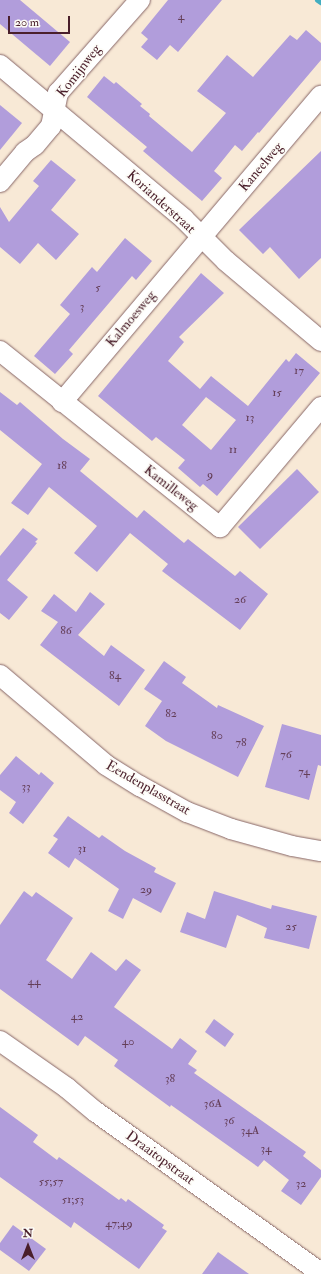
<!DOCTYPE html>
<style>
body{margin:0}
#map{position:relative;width:321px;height:1274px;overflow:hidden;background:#f8e9d6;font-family:"IM FELL Double Pica",serif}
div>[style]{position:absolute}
.stream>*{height:6px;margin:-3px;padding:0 3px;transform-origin:3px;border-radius:3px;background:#42adc0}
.building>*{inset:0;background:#b19ddb}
.roads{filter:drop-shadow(0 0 1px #876667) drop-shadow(0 0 1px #876667)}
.minor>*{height:20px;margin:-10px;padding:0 10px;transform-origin:10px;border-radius:10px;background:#fff}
span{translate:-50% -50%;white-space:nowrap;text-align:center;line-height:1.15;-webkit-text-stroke:3.5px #fdfcf7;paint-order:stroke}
.number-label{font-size:12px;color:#643e57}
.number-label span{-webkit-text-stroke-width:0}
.street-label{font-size:14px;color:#4a1f2b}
.north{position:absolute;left:8px;top:1226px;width:40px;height:40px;-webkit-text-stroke:3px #fdfcf7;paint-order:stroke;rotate:0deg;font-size:11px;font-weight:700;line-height:16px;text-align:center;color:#4a1f2b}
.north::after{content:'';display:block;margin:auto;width:14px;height:18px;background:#4a1f2b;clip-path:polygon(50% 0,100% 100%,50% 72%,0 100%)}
.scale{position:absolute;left:8px;top:16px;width:62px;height:18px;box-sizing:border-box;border:2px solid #4a1f2b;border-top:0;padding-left:5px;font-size:12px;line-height:14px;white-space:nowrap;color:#4a1f2b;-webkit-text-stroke:3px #fdfcf7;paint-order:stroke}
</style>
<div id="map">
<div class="stream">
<i style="left:318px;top:0;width:4px;rotate:34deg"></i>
</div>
<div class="building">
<i style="clip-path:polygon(0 0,20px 0,70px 42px,50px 66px,0 24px)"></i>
<i style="clip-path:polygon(168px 0,222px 0,178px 52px,170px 45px,157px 60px,141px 47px,148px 39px,141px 33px)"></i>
<i style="clip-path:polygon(306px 30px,321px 43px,321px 60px,259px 133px,258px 132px,242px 151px,235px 145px,214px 171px,222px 178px,202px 201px,143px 151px,147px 147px,87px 97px,104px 76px,114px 84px,116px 82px,142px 104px,140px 106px,150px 114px,149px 116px,192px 152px,226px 113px,197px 91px,227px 55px,253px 77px,290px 35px,297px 40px)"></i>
<i style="clip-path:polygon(0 105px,22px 123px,0 150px)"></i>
<i style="clip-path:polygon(321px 151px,321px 258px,299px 279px,270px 247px,263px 254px,239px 230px)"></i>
<i style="clip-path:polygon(51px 160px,76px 180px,51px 210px,79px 234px,56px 260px,38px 243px,20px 264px,0 247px,0 207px,9px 222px,39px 186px,33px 181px)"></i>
<i style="clip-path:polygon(125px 238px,152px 261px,136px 280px,132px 276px,69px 350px,73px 354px,55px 374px,34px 356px,70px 314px,60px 305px,92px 267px,97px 272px)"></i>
<i style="clip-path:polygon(evenodd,201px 273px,224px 293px,179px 337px,184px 342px,168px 361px,200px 389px,211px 376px,248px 406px,286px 359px,289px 362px,296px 353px,320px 373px,217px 496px,203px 484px,200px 487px,178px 468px,185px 460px,156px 437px,152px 441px,98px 396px,201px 273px,206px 397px,236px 420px,211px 450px,182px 425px,206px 397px)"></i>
<i style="clip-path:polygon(0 392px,17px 405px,20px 402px,63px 439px,90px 459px,80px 471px,137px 518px,144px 510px,184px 543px,188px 539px,235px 576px,240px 571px,268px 594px,240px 630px,162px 571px,168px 564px,130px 533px,97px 572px,74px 553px,97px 526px,49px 487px,28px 515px,11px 503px,42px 464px,0 430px)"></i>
<i style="clip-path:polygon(297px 469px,319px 492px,260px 549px,238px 527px)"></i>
<i style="clip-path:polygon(23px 528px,38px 539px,35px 542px,37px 543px,7px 580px,28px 597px,9px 620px,0 613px,0 556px)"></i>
<i style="clip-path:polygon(90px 592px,105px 604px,78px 635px,104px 656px,111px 645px,145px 670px,119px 706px,40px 645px,58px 622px,41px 611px,54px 594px,76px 612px)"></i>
<i style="clip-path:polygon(164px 661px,186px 677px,182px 683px,217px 708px,218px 705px,264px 726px,238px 777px,166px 741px,145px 726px,162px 701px,144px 689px)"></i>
<i style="clip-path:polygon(282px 724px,321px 735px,321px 766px,318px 765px,309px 800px,265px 787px)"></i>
<i style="clip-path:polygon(16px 756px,39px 775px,41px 772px,54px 783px,23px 824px,9px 813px,16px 802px,0 790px,0 775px)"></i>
<i style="clip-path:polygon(68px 816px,99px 838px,102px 835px,125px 851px,156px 868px,154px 872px,176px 883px,161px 913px,133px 898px,123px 919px,108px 911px,119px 889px,75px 858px,69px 868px,48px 853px,58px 839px,53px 836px)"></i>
<i style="clip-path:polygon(24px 891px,32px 897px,36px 892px,73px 918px,46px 960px,72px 979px,91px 952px,116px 971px,126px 959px,141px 970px,114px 1007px,172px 1049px,180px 1038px,197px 1051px,188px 1064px,197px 1070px,194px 1073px,306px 1152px,303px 1156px,321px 1170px,321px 1177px,301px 1205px,281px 1191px,289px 1180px,264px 1160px,258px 1167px,171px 1105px,170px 1107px,114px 1066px,118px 1060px,85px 1036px,78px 1046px,0 989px,0 925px)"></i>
<i style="clip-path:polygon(214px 891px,271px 909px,272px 905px,317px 916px,309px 949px,264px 938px,267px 928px,237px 915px,226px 948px,180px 932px,187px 912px,205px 919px)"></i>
<i style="clip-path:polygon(214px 1019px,234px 1034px,225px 1047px,205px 1032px)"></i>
<i style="clip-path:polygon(0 1107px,38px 1135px,33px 1142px,57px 1160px,59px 1157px,119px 1200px,121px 1198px,126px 1202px,128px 1199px,164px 1225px,162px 1228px,167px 1231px,139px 1269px,74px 1222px,71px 1228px,0 1177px)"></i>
<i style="clip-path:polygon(13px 1225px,46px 1249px,29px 1271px,0 1250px,0 1243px)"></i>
<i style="clip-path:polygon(218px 1252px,249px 1274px,202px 1274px)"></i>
</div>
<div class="roads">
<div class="minor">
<i style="left:0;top:65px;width:240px;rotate:39.9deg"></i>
<i style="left:184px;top:219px;width:59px;rotate:45deg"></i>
<i style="left:226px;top:261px;width:124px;rotate:40.1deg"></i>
<i style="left:0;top:182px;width:39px;rotate:-50deg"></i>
<i style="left:25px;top:152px;width:12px;rotate:-35deg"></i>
<i style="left:35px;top:145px;width:25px;rotate:-50deg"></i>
<i style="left:51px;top:126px;width:34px;rotate:-78deg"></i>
<i style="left:58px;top:93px;width:124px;rotate:-48.6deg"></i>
<i style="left:0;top:351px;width:282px;rotate:38.7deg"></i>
<i style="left:220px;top:527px;width:157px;rotate:-49.9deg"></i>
<i style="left:62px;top:402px;width:401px;rotate:-49.8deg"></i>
<i style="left:0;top:675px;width:139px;rotate:40.3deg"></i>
<i style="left:106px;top:765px;width:40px;rotate:32deg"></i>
<i style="left:140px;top:786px;width:54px;rotate:29deg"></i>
<i style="left:187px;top:812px;width:47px;rotate:21.1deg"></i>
<i style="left:231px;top:829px;width:63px;rotate:15.6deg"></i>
<i style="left:292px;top:846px;width:29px;rotate:10deg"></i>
<i style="left:0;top:1041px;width:82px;rotate:35deg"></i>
<i style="left:67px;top:1088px;width:38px;rotate:40deg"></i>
<i style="left:96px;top:1112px;width:277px;rotate:35.6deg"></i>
</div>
</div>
<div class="number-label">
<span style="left:181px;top:17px">4</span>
<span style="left:98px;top:288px">5</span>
<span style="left:82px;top:307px">3</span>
<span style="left:299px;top:371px">17</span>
<span style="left:277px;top:393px">15</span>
<span style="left:250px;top:418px">13</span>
<span style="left:233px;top:450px">11</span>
<span style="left:62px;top:466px">18</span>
<span style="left:210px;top:475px">9</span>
<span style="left:240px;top:600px">26</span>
<span style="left:66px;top:631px">86</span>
<span style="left:115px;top:676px">84</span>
<span style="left:171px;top:714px">82</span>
<span style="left:217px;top:736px">80</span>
<span style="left:241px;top:743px">78</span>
<span style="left:286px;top:755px">76</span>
<span style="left:304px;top:772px">74</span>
<span style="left:26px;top:787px">33</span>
<span style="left:82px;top:849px">31</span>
<span style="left:146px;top:890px">29</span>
<span style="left:291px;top:927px">25</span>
<span style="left:34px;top:982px">44</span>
<span style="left:77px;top:1017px">42</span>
<span style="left:128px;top:1042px">40</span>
<span style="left:170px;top:1079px">38</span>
<span style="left:213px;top:1104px">36A</span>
<span style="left:229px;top:1121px">36</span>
<span style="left:250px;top:1131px">34A</span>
<span style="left:266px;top:1149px">34</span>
<span style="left:51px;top:1182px">55;57</span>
<span style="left:301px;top:1184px">32</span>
<span style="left:73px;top:1200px">51;53</span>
<span style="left:119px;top:1224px">47;49</span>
</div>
<div class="street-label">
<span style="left:79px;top:71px;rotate:-52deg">Komijnweg</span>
<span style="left:261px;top:167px;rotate:-50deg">Kaneelweg</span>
<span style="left:161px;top:202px;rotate:42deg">Korianderstraat</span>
<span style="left:131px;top:319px;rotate:-50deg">Kalmoesweg</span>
<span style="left:171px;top:488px;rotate:38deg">Kamilleweg</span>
<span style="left:148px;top:788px;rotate:30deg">Eendenplasstraat</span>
<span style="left:160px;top:1158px;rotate:36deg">Draaitopstraat</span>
</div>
<div class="north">N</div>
<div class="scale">20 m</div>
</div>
